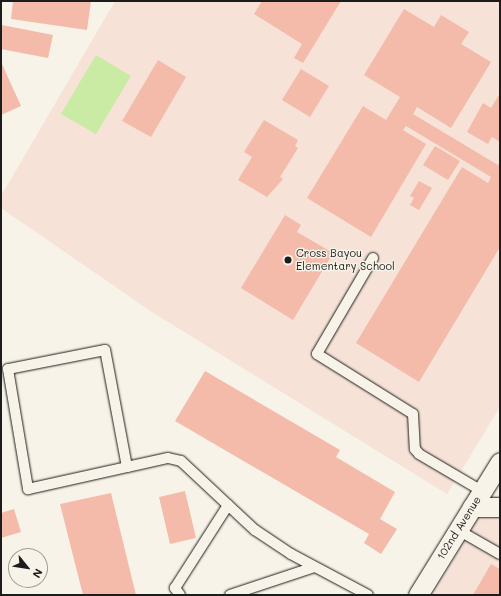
<!DOCTYPE html>
<style>
body{margin:0}
#map{position:relative;width:501px;height:596px;overflow:hidden;background:#f7f3e8;font-family:Mali,sans-serif}
div>[style]{position:absolute}
.built>*{inset:0;background:#f6e2d6}
.green>*{inset:0;background:#c9eba4}
.building>*{inset:0;background:#f4bbab}
.roads{filter:drop-shadow(0 0 1px #1c1c1c) drop-shadow(0 0 1px #1c1c1c)}
.lane>*{height:10px;margin:-5px;padding:0 5px;transform-origin:5px;border-radius:5px;background:#f7f3e8}
.street>*{height:19px;margin:-9.5px;padding:0 9.5px;transform-origin:9.5px;border-radius:9.5px;background:#f7f3e8}
.dots>*{width:11px;height:11px;translate:-50% -50%;box-sizing:border-box;border:2px solid #f7f3e8;border-radius:50%}
span{translate:-50% -50%;white-space:nowrap;text-align:center;line-height:1.15;-webkit-text-stroke:3px #f7f3e8;paint-order:stroke}
.poi-label{font-size:11px;color:#1c1c1c}
.left{translate:0 -50%;text-align:left}
.street-label{font-size:11px;color:#1c1c1c}
.frame{position:absolute;inset:0;border:2px solid #1c1c1c;pointer-events:none}
.north{position:absolute;left:8px;top:548px;width:40px;height:40px;box-sizing:border-box;background:#f7f3e8;border:1px solid #9f9d96;border-radius:50%;rotate:120deg;font-size:11px;font-weight:700;line-height:16px;text-align:center;color:#1c1c1c}
.north::after{content:'';display:block;margin:auto;width:14px;height:18px;background:#1c1c1c;clip-path:polygon(50% 0,100% 100%,50% 72%,0 100%)}
</style>
<div id="map">
<div class="built">
<i style="clip-path:polygon(115px 1px,500px 1px,500px 407px,447px 494px,152px 312px,1px 208px,1px 196px)"></i>
<i style="clip-path:polygon(479px 517px,500px 517px,500px 595px,431px 595px)"></i>
</div>
<div class="green">
<i style="clip-path:polygon(96px 55px,131px 76px,96px 134px,61px 114px)"></i>
</div>
<div class="building">
<i style="clip-path:polygon(13px 1px,91px 1px,87px 30px,11px 19px)"></i>
<i style="clip-path:polygon(262px 1px,341px 1px,303px 63px,294px 58px,302px 44px,254px 14px)"></i>
<i style="clip-path:polygon(404px 9px,434px 27px,441px 15px,469px 32px,461px 44px,491px 62px,451px 128px,417px 107px,413px 114px,498px 165px,500px 162px,500px 247px,419px 382px,356px 343px,462px 167px,488px 183px,491px 177px,406px 126px,403px 130px,426px 144px,371px 237px,307px 198px,363px 106px,386px 120px,400px 97px,364px 75px)"></i>
<i style="clip-path:polygon(2px 25px,53px 35px,48px 58px,1px 49px)"></i>
<i style="clip-path:polygon(158px 60px,186px 77px,151px 137px,122px 121px)"></i>
<i style="clip-path:polygon(1px 62px,21px 106px,1px 115px)"></i>
<i style="clip-path:polygon(301px 69px,329px 86px,310px 117px,282px 100px)"></i>
<i style="clip-path:polygon(500px 93px,500px 142px,492px 137px,488px 144px,467px 132px,483px 103px,491px 108px)"></i>
<i style="clip-path:polygon(264px 120px,298px 140px,295px 146px,298px 148px,280px 177px,283px 179px,267px 197px,238px 180px,252px 157px,244px 152px)"></i>
<i style="clip-path:polygon(435px 146px,460px 161px,448px 180px,423px 165px)"></i>
<i style="clip-path:polygon(419px 181px,432px 188px,419px 210px,410px 205px,414px 198px,410px 196px)"></i>
<i style="clip-path:polygon(285px 215px,301px 225px,297px 232px,333px 253px,293px 320px,241px 288px)"></i>
<i style="clip-path:polygon(205px 371px,340px 450px,336px 457px,395px 492px,380px 519px,397px 529px,381px 554px,364px 543px,369px 534px,175px 421px)"></i>
<i style="clip-path:polygon(185px 491px,196px 538px,170px 544px,159px 497px)"></i>
<i style="clip-path:polygon(111px 493px,136px 595px,83px 595px,60px 504px)"></i>
<i style="clip-path:polygon(14px 509px,21px 532px,1px 538px,1px 513px)"></i>
<i style="clip-path:polygon(491px 564px,500px 569px,500px 595px,473px 595px)"></i>
</div>
<div class="roads">
<div class="lane">
<i style="left:373px;top:258px;width:111px;rotate:120.3deg"></i>
<i style="left:317px;top:354px;width:113px;rotate:32deg"></i>
<i style="left:413px;top:414px;width:35px;rotate:87deg"></i>
<i style="left:415px;top:449px;width:6px;rotate:51deg"></i>
<i style="left:419px;top:454px;width:73px;rotate:30.4deg"></i>
<i style="left:127px;top:467px;width:119px;rotate:-100.6deg"></i>
<i style="left:105px;top:350px;width:99px;rotate:168.9deg"></i>
<i style="left:8px;top:369px;width:122px;rotate:80.5deg"></i>
<i style="left:28px;top:489px;width:101px;rotate:-12.5deg"></i>
<i style="left:127px;top:467px;width:42px;rotate:-12.4deg"></i>
<i style="left:168px;top:458px;width:13px;rotate:13deg"></i>
<i style="left:181px;top:461px;width:64px;rotate:43.1deg"></i>
<i style="left:458px;top:530px;width:48px;rotate:29.7deg"></i>
<i style="left:180px;top:595px;width:9px;rotate:-126deg"></i>
<i style="left:175px;top:588px;width:98px;rotate:-57.4deg"></i>
<i style="left:228px;top:505px;width:37px;rotate:43deg"></i>
<i style="left:255px;top:530px;width:43px;rotate:33.7deg"></i>
<i style="left:291px;top:554px;width:87px;rotate:28deg"></i>
<i style="left:230px;top:595px;width:89px;rotate:-18.4deg"></i>
</div>
<div class="street">
<i style="left:472px;top:507px;width:28px"></i>
<i style="left:418px;top:595px;width:156px;rotate:-58.3deg"></i>
</div>
</div>
<div class="dots">
<i style="left:288px;top:260px;background:#1c1c1c"></i>
</div>
<div class="poi-label">
<span class="left" style="left:296px;top:260px">Cross Bayou<br>Elementary School</span>
</div>
<div class="street-label">
<span style="left:459px;top:528px;rotate:-58deg">102nd Avenue</span>
</div>
<div class="frame"></div>
<div class="north">N</div>
</div>
